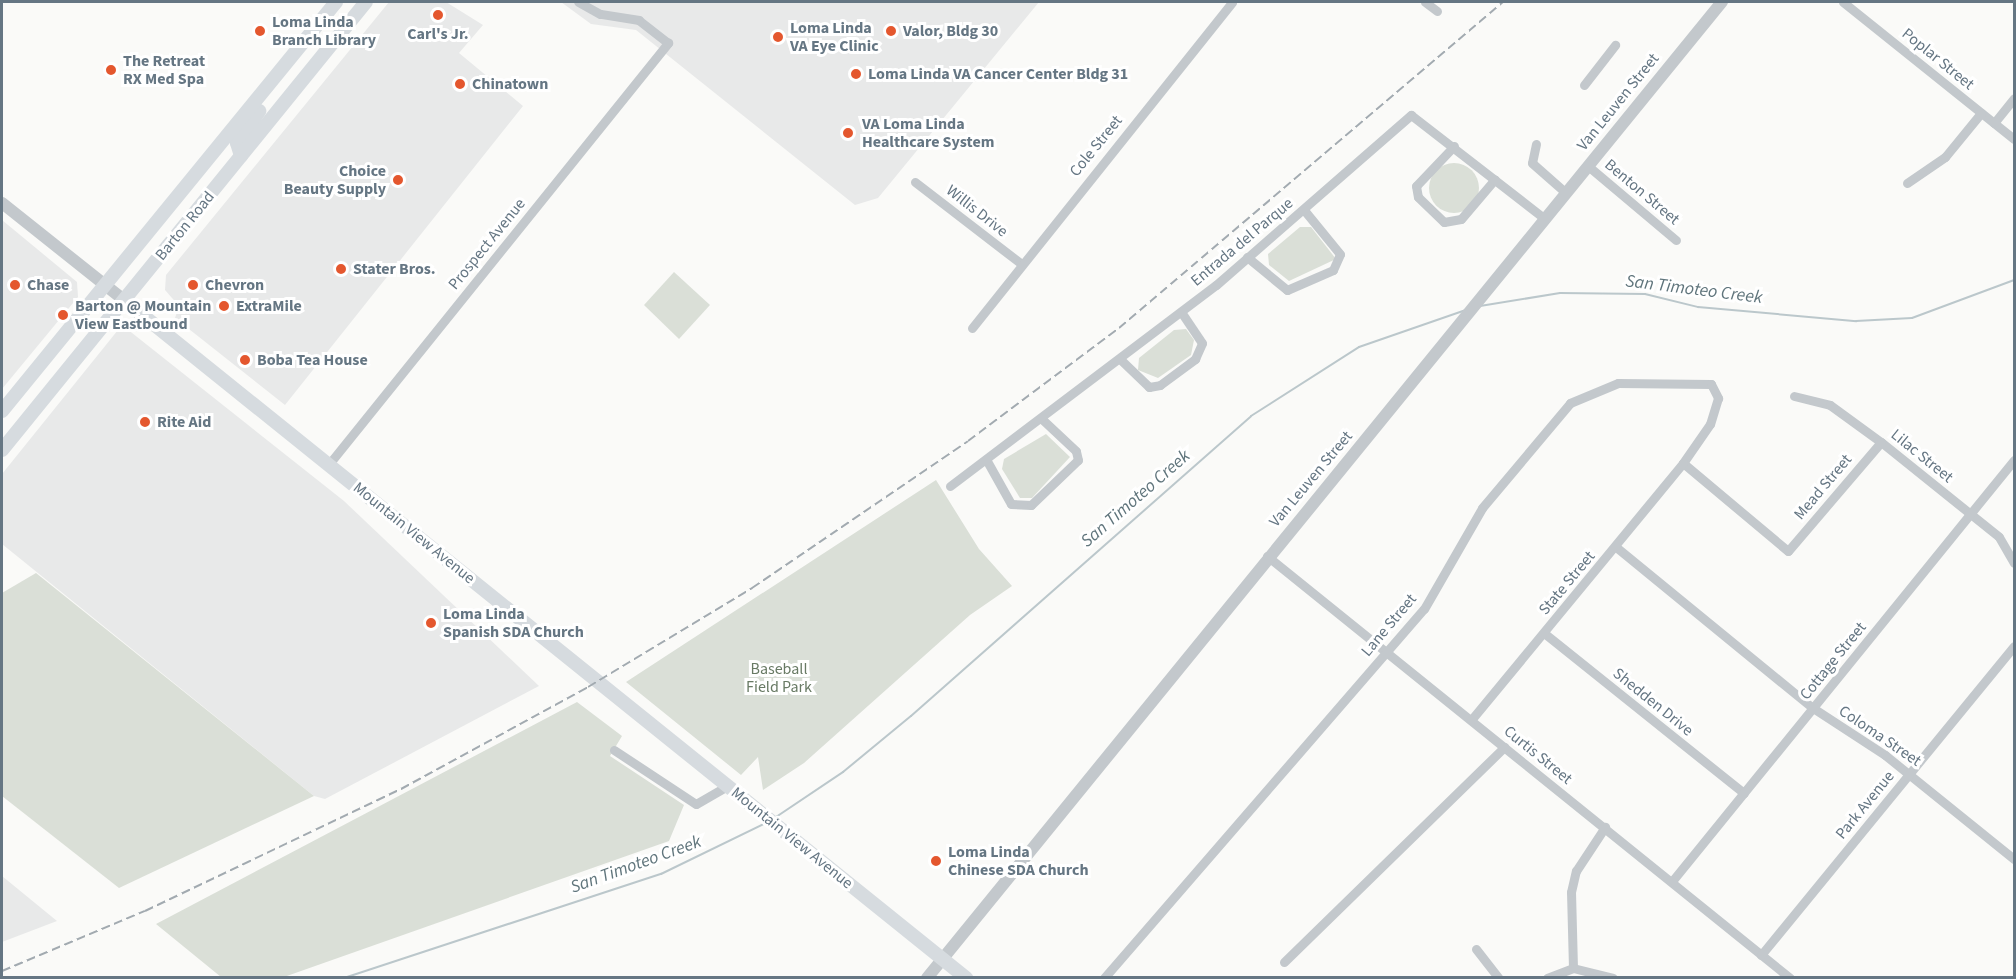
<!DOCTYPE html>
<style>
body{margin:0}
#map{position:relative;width:2016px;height:979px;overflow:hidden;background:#fafaf8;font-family:"Source Sans 3",sans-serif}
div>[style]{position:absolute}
.built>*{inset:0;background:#e8e9e9}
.green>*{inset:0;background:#dadfd7}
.round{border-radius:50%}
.stream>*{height:2px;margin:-1px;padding:0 1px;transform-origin:1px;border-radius:1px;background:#bbc7cb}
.minor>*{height:9px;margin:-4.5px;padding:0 4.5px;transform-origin:4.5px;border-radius:4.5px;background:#c3c8cc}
.tertiary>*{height:12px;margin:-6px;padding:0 6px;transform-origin:6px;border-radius:6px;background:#c3c8cc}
.secondary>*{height:14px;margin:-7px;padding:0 7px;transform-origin:7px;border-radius:7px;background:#d6dbdf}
.rail>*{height:2px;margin-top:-1px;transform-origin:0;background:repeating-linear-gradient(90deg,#a2aab0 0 9px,transparent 0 13.5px)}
.dots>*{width:16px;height:16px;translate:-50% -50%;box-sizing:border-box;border:3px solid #fff;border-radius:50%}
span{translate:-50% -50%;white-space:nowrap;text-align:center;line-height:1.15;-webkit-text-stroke:6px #fff;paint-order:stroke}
.poi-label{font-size:16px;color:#657683;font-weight:700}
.left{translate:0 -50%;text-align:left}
.right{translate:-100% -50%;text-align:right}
.street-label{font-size:16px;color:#657683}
.park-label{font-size:16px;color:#687a64}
.water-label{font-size:18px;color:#60757c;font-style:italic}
.frame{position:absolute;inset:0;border:3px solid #657683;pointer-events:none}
</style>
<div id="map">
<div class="built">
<i style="clip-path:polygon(389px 2px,446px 2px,483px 25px,459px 53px,523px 106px,285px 405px,175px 318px,179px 306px,165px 290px,166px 275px)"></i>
<i style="clip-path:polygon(561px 2px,1039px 2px,878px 198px,855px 205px,636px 30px,591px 24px)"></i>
<i style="clip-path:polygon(2px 220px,77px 282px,78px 297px,2px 389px)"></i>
<i style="clip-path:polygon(122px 325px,344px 501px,539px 686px,325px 799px,314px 796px,2px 544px,2px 474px)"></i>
<i style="clip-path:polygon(2px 876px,57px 921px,2px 942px)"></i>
</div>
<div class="green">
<i class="round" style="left:1429px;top:163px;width:50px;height:50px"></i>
<i style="clip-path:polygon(1300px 227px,1311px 227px,1336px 259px,1289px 281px,1269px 265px,1268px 254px)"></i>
<i style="clip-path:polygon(674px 272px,710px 305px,679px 339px,644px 305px)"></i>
<i style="clip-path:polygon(1186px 329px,1194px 340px,1191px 355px,1158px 378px,1138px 370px,1139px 358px,1174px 330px)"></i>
<i style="clip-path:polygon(1046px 434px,1070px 457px,1032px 498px,1020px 498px,1002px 469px,1004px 459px)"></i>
<i style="clip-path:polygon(936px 480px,979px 549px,1012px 586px,970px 615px,804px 763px,763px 790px,758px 757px,741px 775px,626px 682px)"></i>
<i style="clip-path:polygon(36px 573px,314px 796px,119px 888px,2px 796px,2px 593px)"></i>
<i style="clip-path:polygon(577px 702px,622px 736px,610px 756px,684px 805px,669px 841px,284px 977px,221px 977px,156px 924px)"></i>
</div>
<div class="stream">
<i style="left:1480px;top:306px;width:81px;rotate:-9.2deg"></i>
<i style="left:1560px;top:293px;width:85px;rotate:0.7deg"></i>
<i style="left:1645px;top:294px;width:55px;rotate:13.8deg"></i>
<i style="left:1698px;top:307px;width:159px;rotate:5.1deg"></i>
<i style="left:1856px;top:321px;width:56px;rotate:-3.1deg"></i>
<i style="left:1912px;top:318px;width:109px;rotate:-20.4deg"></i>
<i style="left:776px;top:817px;width:81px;rotate:-33.9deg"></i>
<i style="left:843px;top:772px;width:88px;rotate:-39.5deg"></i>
<i style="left:911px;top:716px;width:453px;rotate:-41.4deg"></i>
<i style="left:1251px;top:416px;width:128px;rotate:-32.6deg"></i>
<i style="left:1359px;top:347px;width:113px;rotate:-19.1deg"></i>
<i style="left:344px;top:978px;width:334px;rotate:-18.2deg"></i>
<i style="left:661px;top:874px;width:117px;rotate:-25.9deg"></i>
</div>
<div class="minor">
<i style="left:1425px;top:2px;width:15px;rotate:37deg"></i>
<i style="left:1843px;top:2px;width:219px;rotate:38.7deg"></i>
<i style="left:1584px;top:85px;width:51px;rotate:-52.2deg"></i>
<i style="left:1994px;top:123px;width:32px;rotate:-51deg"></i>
<i style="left:1536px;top:144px;width:19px;rotate:102deg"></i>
<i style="left:1532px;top:163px;width:44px;rotate:41.3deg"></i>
<i style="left:1454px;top:146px;width:55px;rotate:133.5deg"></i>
<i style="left:1416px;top:186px;width:11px;rotate:80deg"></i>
<i style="left:1418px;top:197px;width:36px;rotate:44deg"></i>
<i style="left:1444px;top:222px;width:17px;rotate:-10deg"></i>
<i style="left:1461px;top:219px;width:52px;rotate:-49.6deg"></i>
<i style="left:1588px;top:166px;width:115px;rotate:40.1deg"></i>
<i style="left:915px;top:182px;width:133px;rotate:37.6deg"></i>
<i style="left:1907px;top:183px;width:46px;rotate:-34.4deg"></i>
<i style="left:1945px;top:157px;width:57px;rotate:-50.7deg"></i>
<i style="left:1247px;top:257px;width:52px;rotate:39.5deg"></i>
<i style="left:1287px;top:290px;width:50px;rotate:-23.5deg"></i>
<i style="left:1333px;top:270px;width:17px;rotate:-66deg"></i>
<i style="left:1340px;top:254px;width:57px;rotate:-129.3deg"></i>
<i style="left:972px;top:328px;width:417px;rotate:-51.4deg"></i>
<i style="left:1121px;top:360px;width:39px;rotate:44deg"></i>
<i style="left:1149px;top:387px;width:11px;rotate:-10deg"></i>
<i style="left:1160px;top:385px;width:44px;rotate:-36.6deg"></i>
<i style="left:1195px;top:359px;width:17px;rotate:-66deg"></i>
<i style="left:1202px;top:343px;width:37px;rotate:-124deg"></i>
<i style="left:1794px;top:396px;width:37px;rotate:14deg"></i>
<i style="left:1830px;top:405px;width:63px;rotate:36deg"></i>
<i style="left:1881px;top:442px;width:151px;rotate:38.8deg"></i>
<i style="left:1999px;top:537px;width:30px;rotate:60deg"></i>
<i style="left:987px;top:461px;width:49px;rotate:60.8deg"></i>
<i style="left:1011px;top:504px;width:20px;rotate:3deg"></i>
<i style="left:1031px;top:505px;width:65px;rotate:-43.8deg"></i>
<i style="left:1078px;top:460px;width:9px;rotate:-103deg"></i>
<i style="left:1076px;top:451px;width:45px;rotate:-136.8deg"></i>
<i style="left:1683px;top:463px;width:137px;rotate:40deg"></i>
<i style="left:1788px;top:551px;width:143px;rotate:-49.5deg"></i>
<i style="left:329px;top:464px;width:541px;rotate:-51.16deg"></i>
<i style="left:668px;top:43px;width:37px;rotate:-142deg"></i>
<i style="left:639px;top:20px;width:39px;rotate:-171deg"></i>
<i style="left:600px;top:14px;width:25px;rotate:-151deg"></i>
<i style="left:950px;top:486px;width:333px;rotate:-37.1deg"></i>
<i style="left:1216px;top:285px;width:259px;rotate:-41.1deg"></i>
<i style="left:1411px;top:115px;width:168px;rotate:37.8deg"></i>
<i style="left:1616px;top:547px;width:254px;rotate:39.3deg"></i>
<i style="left:1813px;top:708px;width:86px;rotate:33.1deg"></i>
<i style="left:1885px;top:755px;width:166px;rotate:38.9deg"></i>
<i style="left:1267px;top:556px;width:672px;rotate:38.9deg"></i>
<i style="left:1544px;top:633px;width:256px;rotate:38.7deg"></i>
<i style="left:614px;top:750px;width:98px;rotate:33.4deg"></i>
<i style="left:696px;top:804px;width:36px;rotate:-30deg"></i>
<i style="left:1673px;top:880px;width:541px;rotate:-50.93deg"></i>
<i style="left:1476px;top:949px;width:37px;rotate:52deg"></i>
<i style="left:1761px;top:955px;width:399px;rotate:-50.7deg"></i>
<i style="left:1284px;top:962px;width:308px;rotate:-44.3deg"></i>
<i style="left:1573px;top:968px;width:76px;rotate:-91.5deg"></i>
<i style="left:1571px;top:892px;width:22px;rotate:-77deg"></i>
<i style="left:1576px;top:871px;width:53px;rotate:-56.6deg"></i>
<i style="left:1104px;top:978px;width:488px;rotate:-49.1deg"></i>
<i style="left:1424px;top:609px;width:116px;rotate:-60.1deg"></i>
<i style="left:1482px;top:508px;width:137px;rotate:-50deg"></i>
<i style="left:1570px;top:403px;width:52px;rotate:-22.6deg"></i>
<i style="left:1618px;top:383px;width:93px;rotate:0.6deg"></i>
<i style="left:1711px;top:384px;width:16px;rotate:63deg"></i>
<i style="left:1718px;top:398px;width:27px;rotate:107deg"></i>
<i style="left:1710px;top:424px;width:47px;rotate:124.7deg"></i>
<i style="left:1683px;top:463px;width:333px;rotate:129.5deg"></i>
<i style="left:1547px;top:978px;width:28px;rotate:-21deg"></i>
<i style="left:1573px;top:968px;width:41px;rotate:14deg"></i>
</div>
<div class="tertiary">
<i style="left:2px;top:203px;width:157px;rotate:38.5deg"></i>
<i style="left:927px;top:978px;width:1259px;rotate:-50.84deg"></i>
</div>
<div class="secondary">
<i style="left:241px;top:156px;width:14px;rotate:-107deg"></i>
<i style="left:237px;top:143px;width:39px;rotate:-55deg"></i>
<i style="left:125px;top:301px;width:1080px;rotate:38.83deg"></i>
<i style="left:2px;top:411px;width:528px;rotate:-50.76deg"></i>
<i style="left:2px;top:450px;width:577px;rotate:-50.91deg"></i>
</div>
<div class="rail">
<i style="left:2px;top:971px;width:155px;rotate:-22.8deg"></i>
<i style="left:145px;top:911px;width:284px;rotate:-25.5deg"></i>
<i style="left:401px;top:789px;width:213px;rotate:-28.6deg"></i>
<i style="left:588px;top:687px;width:192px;rotate:-31.1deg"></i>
<i style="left:752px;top:588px;width:261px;rotate:-34.2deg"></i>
<i style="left:968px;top:441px;width:189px;rotate:-36.8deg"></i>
<i style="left:1119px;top:328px;width:504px;rotate:-40.33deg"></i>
</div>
<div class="dots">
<i style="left:438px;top:15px;background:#e4572e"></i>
<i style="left:260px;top:31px;background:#e4572e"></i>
<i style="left:891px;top:31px;background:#e4572e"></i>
<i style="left:778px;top:37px;background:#e4572e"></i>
<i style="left:111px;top:70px;background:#e4572e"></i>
<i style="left:856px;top:74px;background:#e4572e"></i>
<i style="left:460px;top:84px;background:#e4572e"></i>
<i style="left:848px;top:133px;background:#e4572e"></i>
<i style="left:398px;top:180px;background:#e4572e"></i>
<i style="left:341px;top:269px;background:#e4572e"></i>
<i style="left:15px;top:285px;background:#e4572e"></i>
<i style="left:193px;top:285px;background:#e4572e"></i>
<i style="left:224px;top:306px;background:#e4572e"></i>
<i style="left:63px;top:315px;background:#e4572e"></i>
<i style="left:245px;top:360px;background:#e4572e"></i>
<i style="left:145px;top:422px;background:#e4572e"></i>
<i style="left:431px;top:623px;background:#e4572e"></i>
<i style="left:936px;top:861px;background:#e4572e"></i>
</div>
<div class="poi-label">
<span class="left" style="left:272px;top:31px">Loma Linda<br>Branch Library</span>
<span class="left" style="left:790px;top:37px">Loma Linda<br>VA Eye Clinic</span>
<span class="left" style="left:903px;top:31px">Valor, Bldg 30</span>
<span style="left:438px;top:34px">Carl's Jr.</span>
<span class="left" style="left:123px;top:70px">The Retreat<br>RX Med Spa</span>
<span class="left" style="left:868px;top:74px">Loma Linda VA Cancer Center Bldg 31</span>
<span class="left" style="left:472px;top:84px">Chinatown</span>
<span class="left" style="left:862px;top:133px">VA Loma Linda<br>Healthcare System</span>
<span class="right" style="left:386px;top:180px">Choice<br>Beauty Supply</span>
<span class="left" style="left:353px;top:269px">Stater Bros.</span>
<span class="left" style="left:27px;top:285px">Chase</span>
<span class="left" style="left:205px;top:285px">Chevron</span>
<span class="left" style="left:75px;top:315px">Barton @ Mountain<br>View Eastbound</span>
<span class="left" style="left:236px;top:306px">ExtraMile</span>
<span class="left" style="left:257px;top:360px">Boba Tea House</span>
<span class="left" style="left:157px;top:422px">Rite Aid</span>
<span class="left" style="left:443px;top:623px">Loma Linda<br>Spanish SDA Church</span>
<span class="left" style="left:948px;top:861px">Loma Linda<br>Chinese SDA Church</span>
</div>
<div class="street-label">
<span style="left:1938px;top:59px;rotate:39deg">Poplar Street</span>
<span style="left:1618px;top:102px;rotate:-51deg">Van Leuven Street</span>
<span style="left:1096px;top:146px;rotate:-51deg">Cole Street</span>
<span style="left:1642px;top:192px;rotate:40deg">Benton Street</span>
<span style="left:977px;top:211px;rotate:38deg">Willis Drive</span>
<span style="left:185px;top:226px;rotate:-51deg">Barton Road</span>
<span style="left:1242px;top:242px;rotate:-40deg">Entrada del Parque</span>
<span style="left:487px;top:244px;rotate:-51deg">Prospect Avenue</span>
<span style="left:1922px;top:456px;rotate:39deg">Lilac Street</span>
<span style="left:1311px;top:479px;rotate:-50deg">Van Leuven Street</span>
<span style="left:1823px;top:487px;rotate:-50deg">Mead Street</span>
<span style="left:414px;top:533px;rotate:39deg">Mountain View Avenue</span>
<span style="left:1567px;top:583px;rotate:-50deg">State Street</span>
<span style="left:1389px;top:625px;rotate:-50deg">Lane Street</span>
<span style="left:1833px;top:661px;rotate:-51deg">Cottage Street</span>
<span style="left:1653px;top:702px;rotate:39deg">Shedden Drive</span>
<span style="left:1880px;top:736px;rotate:34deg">Coloma Street</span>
<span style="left:1538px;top:755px;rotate:39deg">Curtis Street</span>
<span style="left:1865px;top:805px;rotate:-51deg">Park Avenue</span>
<span style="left:792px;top:838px;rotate:39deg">Mountain View Avenue</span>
</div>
<div class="park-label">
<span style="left:779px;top:678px">Baseball<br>Field Park</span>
</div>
<div class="water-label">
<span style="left:1694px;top:290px;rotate:7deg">San Timoteo Creek</span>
<span style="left:1136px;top:499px;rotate:-41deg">San Timoteo Creek</span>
<span style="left:636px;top:865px;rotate:-20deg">San Timoteo Creek</span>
</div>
<div class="frame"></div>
</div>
